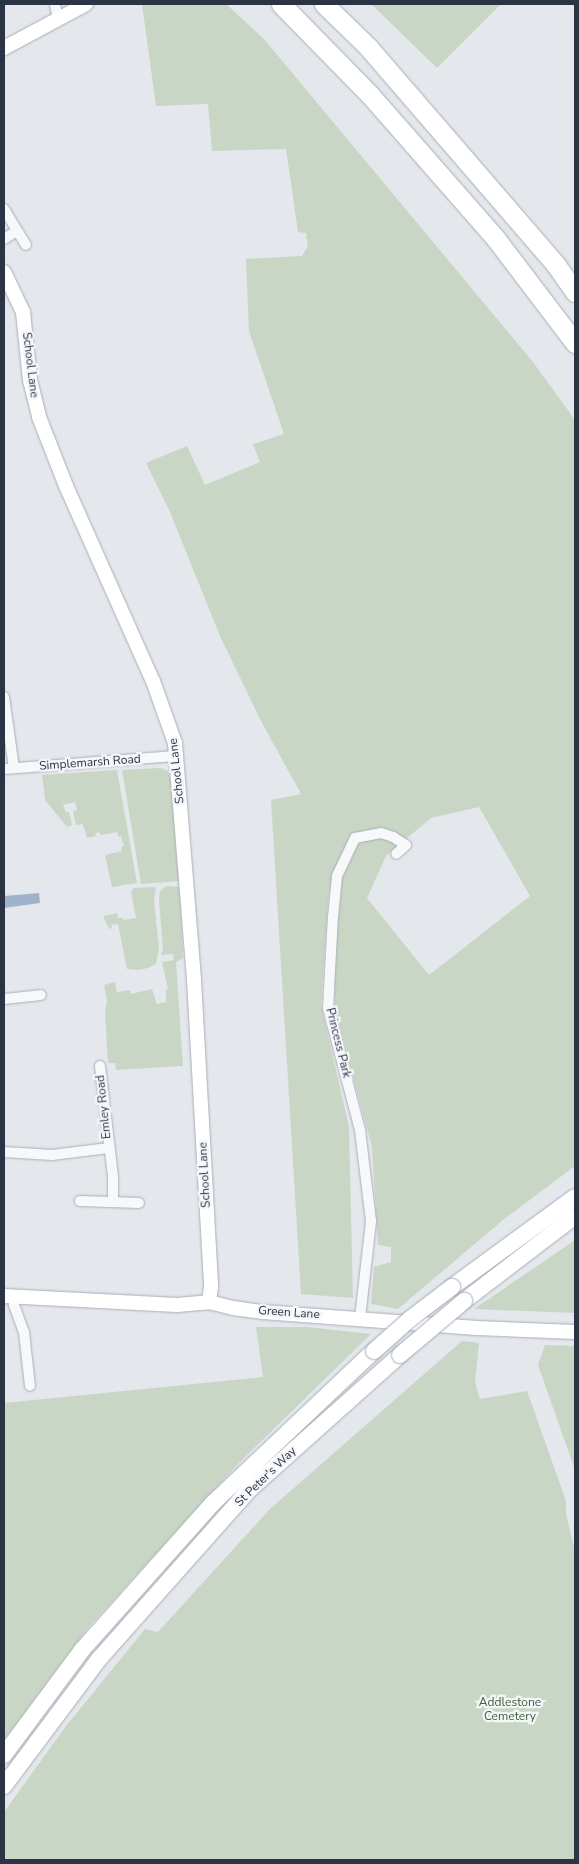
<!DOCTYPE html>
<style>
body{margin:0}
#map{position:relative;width:579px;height:1864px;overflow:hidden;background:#e4e7ec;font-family:"Nunito Sans",sans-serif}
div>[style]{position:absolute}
.green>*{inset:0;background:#c9d6c5}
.water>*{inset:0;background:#9fb4cc}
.roads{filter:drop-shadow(0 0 1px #a9aeb7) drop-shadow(0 0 1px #a9aeb7)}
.street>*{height:10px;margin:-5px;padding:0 5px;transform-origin:5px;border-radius:5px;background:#f7f8fa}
.secondary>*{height:14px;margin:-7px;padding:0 7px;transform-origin:7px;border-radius:7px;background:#fff}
.primary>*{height:16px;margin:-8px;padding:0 8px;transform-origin:8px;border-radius:8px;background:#fff}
.highway>*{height:19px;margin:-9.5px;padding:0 9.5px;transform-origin:9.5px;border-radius:9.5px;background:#fff}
.bridges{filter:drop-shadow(0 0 1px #a3abb8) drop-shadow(0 0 1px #a3abb8)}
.primary-bridge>*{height:16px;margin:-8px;padding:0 8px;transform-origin:8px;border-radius:8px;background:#fff}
span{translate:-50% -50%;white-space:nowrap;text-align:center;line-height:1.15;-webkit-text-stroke:4.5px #f4f6f9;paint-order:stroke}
.street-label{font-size:12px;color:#2b3445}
.park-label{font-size:12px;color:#3f6138}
.frame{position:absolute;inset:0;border:5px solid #2b3445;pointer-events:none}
</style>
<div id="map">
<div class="green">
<i style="clip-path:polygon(evenodd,142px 4px,226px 4px,264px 39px,533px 362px,575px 420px,575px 1166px,503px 1220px,398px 1309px,371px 1304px,374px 1267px,391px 1262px,391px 1247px,378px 1245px,372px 1147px,335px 1010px,333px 917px,329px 887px,321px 1005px,349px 1127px,353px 1298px,301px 1294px,271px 800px,301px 794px,261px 721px,220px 636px,170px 512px,146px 463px,187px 446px,205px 485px,260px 462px,253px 444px,284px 434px,249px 331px,246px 259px,302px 256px,308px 246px,306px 233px,298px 232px,286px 149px,212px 151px,208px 104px,156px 106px,142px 4px,479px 807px,530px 896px,429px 975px,367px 898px,386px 856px,431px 818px,479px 807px)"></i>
<i style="clip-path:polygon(371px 4px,501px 4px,437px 68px)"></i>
<i style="clip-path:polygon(160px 768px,168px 771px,171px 781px,180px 881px,141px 884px,122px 770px)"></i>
<i style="clip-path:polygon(117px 770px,137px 883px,112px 887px,105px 855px,122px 851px,121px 847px,124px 846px,121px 836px,119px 837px,117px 832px,101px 835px,98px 832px,95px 834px,96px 836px,87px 838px,84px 827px,82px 824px,76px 825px,73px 811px,77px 810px,75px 802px,63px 805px,66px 812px,69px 812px,72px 825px,67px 827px,45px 800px,42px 775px)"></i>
<i style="clip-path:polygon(166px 886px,180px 887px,183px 958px,176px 962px,183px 1066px,116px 1070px,115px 1063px,108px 1063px,105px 1013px,107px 1000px,104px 985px,115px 982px,117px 992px,130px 990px,131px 994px,152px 989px,157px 1004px,166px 1002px,166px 990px,168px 989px,162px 962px,174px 960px,173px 954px,161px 955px,163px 949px,159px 900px,160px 891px)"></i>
<i style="clip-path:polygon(156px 887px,154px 901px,159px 948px,156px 964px,148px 968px,138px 970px,127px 969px,118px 924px,111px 925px,112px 928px,109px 929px,103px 916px,117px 913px,118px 918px,123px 918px,123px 920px,136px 918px,131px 892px,134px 888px)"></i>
<i style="clip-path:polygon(575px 1240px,575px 1313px,474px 1309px)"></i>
<i style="clip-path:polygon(256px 1327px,307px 1327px,371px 1334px,240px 1462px,88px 1628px,4px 1740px,4px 1403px,263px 1377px)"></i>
<i style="clip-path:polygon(462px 1341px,479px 1343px,475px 1382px,480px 1399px,527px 1391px,566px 1501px,566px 1514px,575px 1551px,575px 1860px,4px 1860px,4px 1812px,66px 1726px,145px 1629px,158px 1632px,270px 1509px)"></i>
<i style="clip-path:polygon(545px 1345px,575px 1346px,575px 1470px,538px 1365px)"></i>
</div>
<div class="water">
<i style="clip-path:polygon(39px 893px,40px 903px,4px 908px,4px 896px)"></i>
</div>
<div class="roads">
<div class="street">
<i style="left:55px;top:4px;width:15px;rotate:79deg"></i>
<i style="left:4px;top:209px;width:42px;rotate:58.6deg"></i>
<i style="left:4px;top:239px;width:15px;rotate:-32deg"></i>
<i style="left:4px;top:697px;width:72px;rotate:82deg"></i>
<i style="left:4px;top:769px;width:172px;rotate:-4.3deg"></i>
<i style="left:4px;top:999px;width:37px;rotate:-6deg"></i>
<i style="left:100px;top:1066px;width:112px;rotate:83.3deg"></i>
<i style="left:113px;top:1177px;width:24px;rotate:90deg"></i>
<i style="left:4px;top:1152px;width:48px;rotate:3.6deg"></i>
<i style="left:52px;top:1155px;width:57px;rotate:-7deg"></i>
<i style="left:80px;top:1201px;width:59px;rotate:1.9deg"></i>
<i style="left:15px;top:1297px;width:8px;rotate:97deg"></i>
<i style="left:14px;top:1305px;width:29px;rotate:70deg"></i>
<i style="left:24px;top:1332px;width:54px;rotate:83.7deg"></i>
<i style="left:360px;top:1318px;width:98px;rotate:-83.5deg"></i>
<i style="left:371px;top:1221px;width:92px;rotate:-96.9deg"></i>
<i style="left:360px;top:1130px;width:126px;rotate:-104.7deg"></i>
<i style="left:328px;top:1008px;width:91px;rotate:-86.9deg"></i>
<i style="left:333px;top:917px;width:41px;rotate:-84.4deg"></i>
<i style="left:337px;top:876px;width:42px;rotate:-64.7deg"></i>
<i style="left:355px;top:838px;width:26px;rotate:-11deg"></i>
<i style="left:381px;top:833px;width:13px;rotate:18deg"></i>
<i style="left:393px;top:837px;width:15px;rotate:32deg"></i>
<i style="left:406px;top:845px;width:13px;rotate:138deg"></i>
</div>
<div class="secondary">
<i style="left:4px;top:48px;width:93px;rotate:-28.2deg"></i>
<i style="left:4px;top:272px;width:44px;rotate:64.6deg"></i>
<i style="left:23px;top:312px;width:68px;rotate:84.1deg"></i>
<i style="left:30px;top:380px;width:38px;rotate:76deg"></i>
<i style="left:39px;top:417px;width:74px;rotate:68.6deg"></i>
<i style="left:66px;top:486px;width:214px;rotate:66deg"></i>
<i style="left:153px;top:681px;width:66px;rotate:70.5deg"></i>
<i style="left:175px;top:743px;width:238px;rotate:85.4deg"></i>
<i style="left:194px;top:980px;width:307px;rotate:86.8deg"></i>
<i style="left:211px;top:1287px;width:15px;rotate:98deg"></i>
<i style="left:4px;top:1296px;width:173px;rotate:3deg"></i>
<i style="left:177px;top:1305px;width:32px;rotate:-5deg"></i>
<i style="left:209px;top:1302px;width:25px;rotate:14deg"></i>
<i style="left:233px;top:1308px;width:30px;rotate:8deg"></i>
<i style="left:263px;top:1312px;width:214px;rotate:4.3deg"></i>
<i style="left:476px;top:1328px;width:99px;rotate:2.3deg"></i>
</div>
<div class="primary">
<i style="left:452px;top:1287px;width:152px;rotate:-36.2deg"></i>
<i style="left:464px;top:1301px;width:140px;rotate:-37.4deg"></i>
<i style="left:4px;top:1755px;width:131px;rotate:-53.4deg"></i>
<i style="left:82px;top:1650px;width:197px;rotate:-48.3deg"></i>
<i style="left:213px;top:1503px;width:221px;rotate:-43.4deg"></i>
<i style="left:4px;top:1786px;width:159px;rotate:-53.2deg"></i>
<i style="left:99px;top:1659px;width:226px;rotate:-48.4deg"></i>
<i style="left:249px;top:1490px;width:203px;rotate:-41.8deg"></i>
</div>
<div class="highway">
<i style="left:281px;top:4px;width:127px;rotate:45.6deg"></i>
<i style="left:370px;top:95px;width:191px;rotate:48.8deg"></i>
<i style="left:496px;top:239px;width:131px;rotate:52.8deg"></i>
<i style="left:324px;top:4px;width:62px;rotate:44.3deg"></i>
<i style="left:368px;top:47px;width:288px;rotate:49.2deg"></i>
<i style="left:556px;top:265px;width:33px;rotate:55deg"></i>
</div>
</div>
<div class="bridges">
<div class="primary-bridge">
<i style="left:374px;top:1351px;width:48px;rotate:-41.6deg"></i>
<i style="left:410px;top:1319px;width:53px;rotate:-37.3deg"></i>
<i style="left:400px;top:1355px;width:84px;rotate:-40.2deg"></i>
</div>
</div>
<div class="street-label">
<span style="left:30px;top:365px;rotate:83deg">School Lane</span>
<span style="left:90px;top:763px;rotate:-4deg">Simplemarsh Road</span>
<span style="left:177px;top:771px;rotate:-96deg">School Lane</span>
<span style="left:338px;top:1043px;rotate:76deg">Princess Park</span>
<span style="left:104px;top:1107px;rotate:-96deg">Emley Road</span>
<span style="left:205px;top:1175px;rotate:-93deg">School Lane</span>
<span style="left:289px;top:1313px;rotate:4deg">Green Lane</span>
<span style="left:266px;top:1477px;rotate:-44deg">St Peter's Way</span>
</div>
<div class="park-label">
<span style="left:510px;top:1710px">Addlestone<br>Cemetery</span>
</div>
<div class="frame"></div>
</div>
